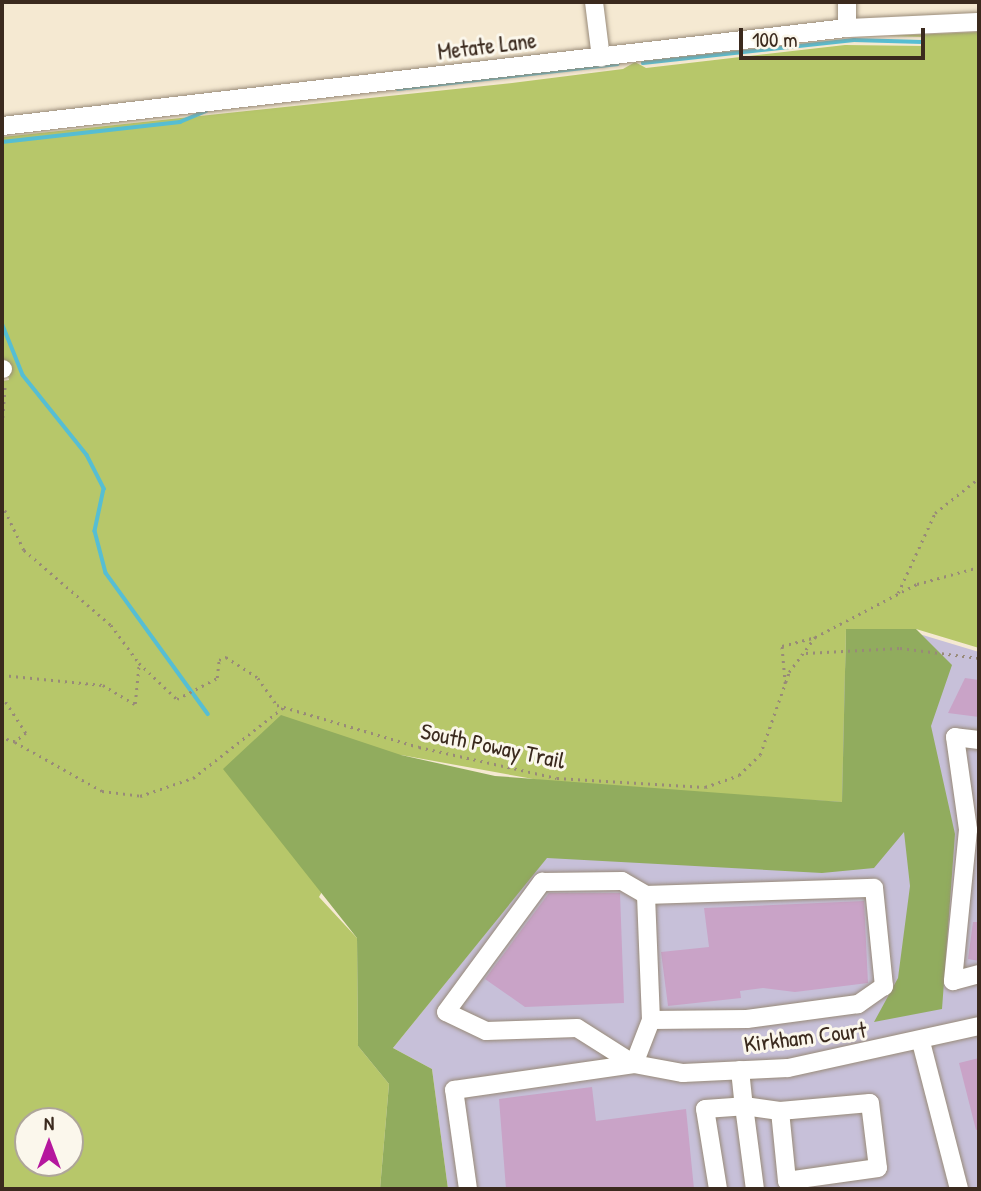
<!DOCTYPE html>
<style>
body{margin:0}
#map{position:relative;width:981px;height:1191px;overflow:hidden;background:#f5e9d2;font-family:"Patrick Hand",sans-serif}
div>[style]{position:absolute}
.industrial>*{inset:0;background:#c7c0d9}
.green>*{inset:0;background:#b7c76a}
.forest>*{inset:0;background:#91ac5e}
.stream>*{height:3.5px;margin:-1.75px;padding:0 1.75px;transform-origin:1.75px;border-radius:1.75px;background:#56bed3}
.building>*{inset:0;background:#c9a3c7}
.path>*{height:2.5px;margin-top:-1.25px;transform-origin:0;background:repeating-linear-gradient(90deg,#988a78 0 2px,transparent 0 7px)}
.roads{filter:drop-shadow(0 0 2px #988a78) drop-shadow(0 0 2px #988a78)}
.minor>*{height:18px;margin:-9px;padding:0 9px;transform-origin:9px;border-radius:9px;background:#fff}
span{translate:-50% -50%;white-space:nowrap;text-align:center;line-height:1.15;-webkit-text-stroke:6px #fbf7ec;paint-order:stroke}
.street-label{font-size:23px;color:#3b2a1e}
.frame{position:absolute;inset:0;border:4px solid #3b2a1e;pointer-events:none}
.north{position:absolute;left:14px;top:1107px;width:70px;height:70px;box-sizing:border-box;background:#fbf7ec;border:2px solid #aea59a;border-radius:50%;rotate:0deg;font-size:19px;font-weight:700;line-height:28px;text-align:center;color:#3b2a1e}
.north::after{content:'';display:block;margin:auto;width:24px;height:32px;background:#b5179e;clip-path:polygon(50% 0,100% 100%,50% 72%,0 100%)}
.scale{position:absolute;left:739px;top:28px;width:186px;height:32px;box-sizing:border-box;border:4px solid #3b2a1e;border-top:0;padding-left:9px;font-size:21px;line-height:24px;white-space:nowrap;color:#3b2a1e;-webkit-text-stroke:5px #fbf7ec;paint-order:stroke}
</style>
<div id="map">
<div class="industrial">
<i style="clip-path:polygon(916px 633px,979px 652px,979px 1189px,448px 1189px,432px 1069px,393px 1048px,601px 790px)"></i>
</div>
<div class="green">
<i style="clip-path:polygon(evenodd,979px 32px,979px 648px,916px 629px,846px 629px,842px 802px,561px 784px,401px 755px,319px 897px,357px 938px,358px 1046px,389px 1084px,380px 1189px,2px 1189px,2px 381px,9px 380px,2px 350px,2px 137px,512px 83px,623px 69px,635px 62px,646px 68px,845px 45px,925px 46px,925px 37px,888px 36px,979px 32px,28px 1121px,70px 1121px,70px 1163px,28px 1163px,28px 1121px)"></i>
</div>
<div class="forest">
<i style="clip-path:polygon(846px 629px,916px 629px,952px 665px,931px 726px,955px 834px,942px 1009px,874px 1022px,898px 978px,910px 886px,904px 832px,874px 868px,822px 873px,547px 858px,393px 1048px,432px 1069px,448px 1189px,380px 1189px,389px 1084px,358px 1046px,357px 938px,223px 769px,281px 715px,401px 755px,495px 776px,842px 802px)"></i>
</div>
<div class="stream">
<i style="left:643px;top:63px;width:212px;rotate:-6.2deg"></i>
<i style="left:854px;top:40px;width:68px;rotate:1.7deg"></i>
<i style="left:398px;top:89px;width:221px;rotate:-6.5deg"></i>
<i style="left:2px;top:142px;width:179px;rotate:-6.4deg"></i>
<i style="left:180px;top:122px;width:28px;rotate:-23deg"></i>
<i style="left:2px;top:323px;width:56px;rotate:68deg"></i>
<i style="left:23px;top:375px;width:102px;rotate:51.3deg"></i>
<i style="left:87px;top:455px;width:38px;rotate:63deg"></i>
<i style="left:104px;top:489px;width:43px;rotate:102.1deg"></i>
<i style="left:95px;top:531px;width:43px;rotate:75.3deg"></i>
<i style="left:106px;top:573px;width:174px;rotate:54.1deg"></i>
</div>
<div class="building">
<i style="clip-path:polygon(965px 678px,979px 680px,979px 717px,948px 713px)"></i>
<i style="clip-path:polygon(549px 893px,620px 893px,624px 1003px,525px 1007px,485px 979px)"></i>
<i style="clip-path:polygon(864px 901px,868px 983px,795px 992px,763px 988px,740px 991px,741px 998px,668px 1006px,661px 952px,709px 947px,704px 908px)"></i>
<i style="clip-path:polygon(973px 922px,979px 922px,979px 961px,968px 959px)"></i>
<i style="clip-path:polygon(979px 1058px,979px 1129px,976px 1130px,959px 1063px)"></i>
<i style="clip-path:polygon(592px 1087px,596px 1121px,686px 1109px,694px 1189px,506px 1189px,499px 1099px)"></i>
</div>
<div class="path">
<i style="left:2px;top:425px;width:41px;rotate:-85.8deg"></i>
<i style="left:2px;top:504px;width:51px;rotate:64.4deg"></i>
<i style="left:24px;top:550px;width:115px;rotate:40.8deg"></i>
<i style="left:111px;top:625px;width:47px;rotate:53.6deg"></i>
<i style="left:898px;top:593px;width:88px;rotate:-65.2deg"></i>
<i style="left:935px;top:513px;width:56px;rotate:-38.5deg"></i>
<i style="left:806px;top:653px;width:94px;rotate:-3deg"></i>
<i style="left:900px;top:648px;width:80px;rotate:7.2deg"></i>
<i style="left:2px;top:675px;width:101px;rotate:5.7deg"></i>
<i style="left:103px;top:685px;width:37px;rotate:31deg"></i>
<i style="left:135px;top:704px;width:41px;rotate:-84.4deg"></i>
<i style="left:139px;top:663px;width:52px;rotate:43.5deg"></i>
<i style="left:177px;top:699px;width:45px;rotate:-27.7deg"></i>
<i style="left:217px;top:678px;width:18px;rotate:-84deg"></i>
<i style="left:219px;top:660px;width:8px;rotate:-23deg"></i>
<i style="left:226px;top:657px;width:38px;rotate:33deg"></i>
<i style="left:258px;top:678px;width:33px;rotate:55deg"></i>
<i style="left:277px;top:705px;width:148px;rotate:16.5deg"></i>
<i style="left:419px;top:747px;width:141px;rotate:12.7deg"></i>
<i style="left:557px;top:778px;width:148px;rotate:3.5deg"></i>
<i style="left:705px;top:787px;width:36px;rotate:-19deg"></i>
<i style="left:739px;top:775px;width:29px;rotate:-44deg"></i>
<i style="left:760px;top:755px;width:88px;rotate:-70.7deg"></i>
<i style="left:789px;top:672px;width:44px;rotate:-53.4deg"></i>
<i style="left:815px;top:637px;width:115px;rotate:-27.5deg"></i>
<i style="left:917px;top:584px;width:64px;rotate:-15.3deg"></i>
<i style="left:785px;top:684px;width:38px;rotate:-95deg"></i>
<i style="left:782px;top:646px;width:34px;rotate:-15deg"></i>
<i style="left:2px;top:696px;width:44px;rotate:57deg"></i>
<i style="left:26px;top:733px;width:14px;rotate:141deg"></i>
<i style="left:15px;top:742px;width:14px;rotate:-163deg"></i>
<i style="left:15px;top:742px;width:100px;rotate:29.4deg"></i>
<i style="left:102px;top:791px;width:38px;rotate:7deg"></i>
<i style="left:140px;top:796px;width:56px;rotate:-18.8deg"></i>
<i style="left:193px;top:778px;width:115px;rotate:-38deg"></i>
</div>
<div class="roads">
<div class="minor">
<i style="left:594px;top:2px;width:56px;rotate:82.9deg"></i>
<i style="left:847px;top:28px;width:26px;rotate:-90deg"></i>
<i style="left:2px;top:126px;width:851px;rotate:-6.62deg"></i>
<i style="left:847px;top:28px;width:132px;rotate:-2.6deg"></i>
<i style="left:2px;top:369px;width:1px"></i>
<i style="left:979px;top:740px;width:24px;rotate:-173deg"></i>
<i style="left:955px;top:737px;width:94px;rotate:82deg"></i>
<i style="left:968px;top:830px;width:152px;rotate:95.7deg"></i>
<i style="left:953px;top:981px;width:27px;rotate:-15deg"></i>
<i style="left:921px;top:1042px;width:152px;rotate:75.5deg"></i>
<i style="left:634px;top:1064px;width:47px;rotate:-68.9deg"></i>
<i style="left:651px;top:1020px;width:125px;rotate:-92.3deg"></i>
<i style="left:646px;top:895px;width:228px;rotate:-1.8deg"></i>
<i style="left:874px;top:888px;width:99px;rotate:84.2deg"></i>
<i style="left:884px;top:986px;width:32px;rotate:145deg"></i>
<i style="left:858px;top:1004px;width:112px;rotate:172.3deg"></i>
<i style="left:747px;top:1019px;width:96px;rotate:179.4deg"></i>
<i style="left:634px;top:1064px;width:67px;rotate:-147.7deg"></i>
<i style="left:577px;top:1028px;width:91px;rotate:178.1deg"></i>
<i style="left:486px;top:1031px;width:44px;rotate:-154.6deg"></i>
<i style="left:446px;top:1012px;width:162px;rotate:-53.6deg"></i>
<i style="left:542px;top:882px;width:80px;rotate:-0.7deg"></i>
<i style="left:622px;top:881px;width:28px;rotate:30deg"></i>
<i style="left:740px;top:1070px;width:36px;rotate:84deg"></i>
<i style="left:744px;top:1106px;width:36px;rotate:8deg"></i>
<i style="left:780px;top:1111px;width:90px;rotate:-5.1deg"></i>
<i style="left:870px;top:1103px;width:65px;rotate:83deg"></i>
<i style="left:878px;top:1168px;width:92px;rotate:171.9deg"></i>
<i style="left:787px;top:1181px;width:70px;rotate:-95.7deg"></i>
<i style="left:468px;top:1189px;width:100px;rotate:-98deg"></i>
<i style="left:454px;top:1090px;width:182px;rotate:-8.2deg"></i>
<i style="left:634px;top:1064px;width:50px;rotate:10.4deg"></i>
<i style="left:683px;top:1073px;width:105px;rotate:-2.7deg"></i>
<i style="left:788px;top:1068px;width:196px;rotate:-12.4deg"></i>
<i style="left:718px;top:1189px;width:81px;rotate:-99.2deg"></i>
<i style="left:705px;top:1109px;width:39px;rotate:-4deg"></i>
<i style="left:744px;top:1106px;width:84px;rotate:82.5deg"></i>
</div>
</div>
<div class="street-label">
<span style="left:487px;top:46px;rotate:-7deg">Metate Lane</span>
<span style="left:493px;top:746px;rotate:12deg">South Poway Trail</span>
<span style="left:805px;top:1037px;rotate:-7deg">Kirkham Court</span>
</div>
<div class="frame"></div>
<div class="north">N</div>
<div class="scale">100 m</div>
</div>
